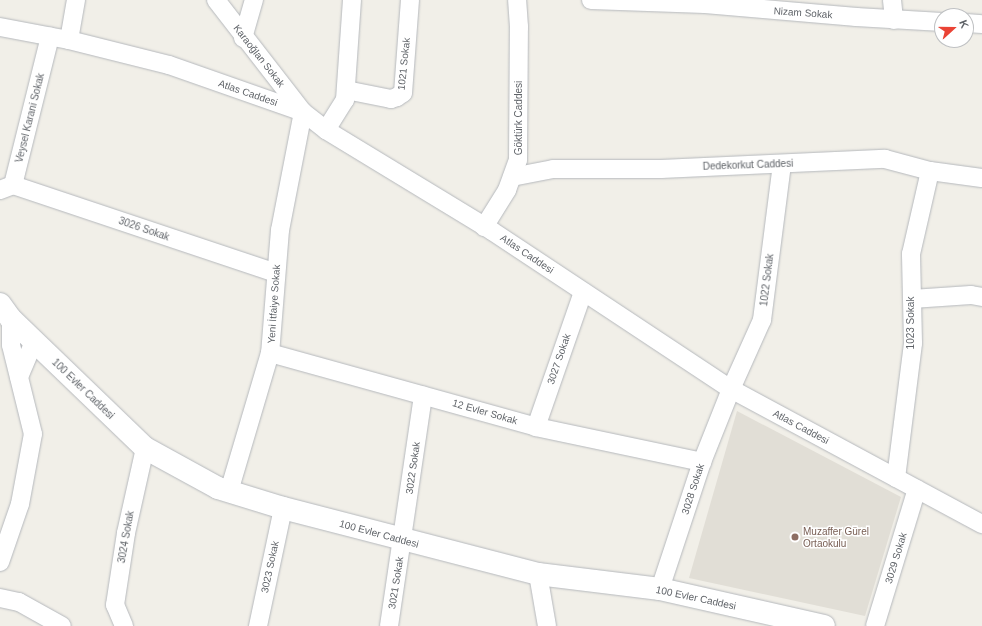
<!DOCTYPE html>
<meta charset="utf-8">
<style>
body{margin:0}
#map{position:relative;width:982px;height:626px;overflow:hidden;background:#f1efe8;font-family:Arial,sans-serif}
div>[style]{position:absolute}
.education>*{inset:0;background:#e1ded6}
.roads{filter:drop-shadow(0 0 1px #b5b8bc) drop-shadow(0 0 1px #b5b8bc)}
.minor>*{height:18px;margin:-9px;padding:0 9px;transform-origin:9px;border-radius:9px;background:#fff}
.tertiary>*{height:22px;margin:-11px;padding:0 11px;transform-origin:11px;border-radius:11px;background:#fff}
.dots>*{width:11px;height:11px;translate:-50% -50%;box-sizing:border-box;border:2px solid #fff;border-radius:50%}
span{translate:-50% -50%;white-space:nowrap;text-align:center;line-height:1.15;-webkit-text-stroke:3px #fff;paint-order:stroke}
.street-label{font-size:10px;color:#5f6368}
.education-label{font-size:10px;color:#785e54}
.left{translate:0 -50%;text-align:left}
.north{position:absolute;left:934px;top:8px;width:40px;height:40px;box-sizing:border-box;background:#fff;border:1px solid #bfc1c3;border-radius:50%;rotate:69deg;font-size:11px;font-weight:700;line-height:16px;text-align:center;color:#5f6368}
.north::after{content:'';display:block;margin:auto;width:14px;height:18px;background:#ea4335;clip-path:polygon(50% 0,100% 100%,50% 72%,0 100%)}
</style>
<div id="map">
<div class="education">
<i style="clip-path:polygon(737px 411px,901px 497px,865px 616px,689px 578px)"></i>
</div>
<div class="roads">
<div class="minor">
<i style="left:216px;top:0;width:142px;rotate:52.2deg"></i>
<i style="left:303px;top:112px;width:120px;rotate:101deg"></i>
<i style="left:280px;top:230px;width:123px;rotate:94.6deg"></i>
<i style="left:270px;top:353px;width:144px;rotate:106.5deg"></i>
<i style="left:591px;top:0;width:114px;rotate:2deg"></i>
<i style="left:705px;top:4px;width:152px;rotate:4.9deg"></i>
<i style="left:856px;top:17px;width:86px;rotate:3.3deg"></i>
<i style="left:892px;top:0;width:20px;rotate:84deg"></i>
<i style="left:966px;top:23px;width:16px;rotate:4deg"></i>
<i style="left:0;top:27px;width:70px;rotate:10.7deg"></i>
<i style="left:69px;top:40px;width:103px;rotate:14deg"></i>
<i style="left:169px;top:65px;width:142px;rotate:19.3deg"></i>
<i style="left:303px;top:112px;width:29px;rotate:38deg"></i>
<i style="left:326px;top:130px;width:194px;rotate:31.3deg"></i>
<i style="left:492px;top:231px;width:287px;rotate:33.5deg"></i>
<i style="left:731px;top:389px;width:285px;rotate:28.3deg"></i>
<i style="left:243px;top:38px;width:40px;rotate:-74deg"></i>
<i style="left:69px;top:40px;width:41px;rotate:-80.1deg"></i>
<i style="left:346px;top:90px;width:46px;rotate:11.3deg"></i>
<i style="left:391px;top:99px;width:6px;rotate:-18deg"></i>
<i style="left:397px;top:97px;width:7px;rotate:-34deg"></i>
<i style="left:403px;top:93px;width:93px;rotate:-85.7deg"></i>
<i style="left:326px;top:130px;width:36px;rotate:-58deg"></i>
<i style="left:345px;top:100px;width:100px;rotate:-86deg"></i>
<i style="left:512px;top:177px;width:42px;rotate:-11deg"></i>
<i style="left:553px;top:169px;width:108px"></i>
<i style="left:661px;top:169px;width:224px;rotate:-2.6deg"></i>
<i style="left:885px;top:159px;width:47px;rotate:14.9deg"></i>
<i style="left:930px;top:171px;width:52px;rotate:7.7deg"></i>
<i style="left:13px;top:185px;width:277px;rotate:18.5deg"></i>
<i style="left:0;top:190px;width:14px;rotate:-21deg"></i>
<i style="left:13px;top:185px;width:153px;rotate:-76deg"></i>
<i style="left:484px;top:227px;width:44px;rotate:-58.1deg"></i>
<i style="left:507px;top:190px;width:32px;rotate:-70deg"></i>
<i style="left:518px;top:160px;width:133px;rotate:-89.6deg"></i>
<i style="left:519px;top:27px;width:27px;rotate:-94deg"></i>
<i style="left:912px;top:299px;width:59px;rotate:-3.9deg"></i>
<i style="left:971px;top:295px;width:11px;rotate:10deg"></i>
<i style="left:270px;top:353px;width:276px;rotate:15.5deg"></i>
<i style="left:536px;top:427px;width:170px;rotate:11.9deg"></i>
<i style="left:19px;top:377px;width:38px;rotate:-67deg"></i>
<i style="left:536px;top:427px;width:143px;rotate:-70.8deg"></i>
<i style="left:896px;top:478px;width:136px;rotate:-82.8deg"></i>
<i style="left:913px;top:343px;width:89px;rotate:-91.3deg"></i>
<i style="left:911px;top:254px;width:85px;rotate:-77.1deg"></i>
<i style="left:0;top:562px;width:61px;rotate:-71deg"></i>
<i style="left:20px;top:504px;width:71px;rotate:-79.5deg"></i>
<i style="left:33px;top:434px;width:92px;rotate:-103.9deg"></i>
<i style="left:11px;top:345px;width:26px;rotate:-90deg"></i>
<i style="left:538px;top:574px;width:53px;rotate:80.2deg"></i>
<i style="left:660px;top:589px;width:134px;rotate:-71.7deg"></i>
<i style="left:702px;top:462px;width:79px;rotate:-68.3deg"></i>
<i style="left:731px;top:389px;width:76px;rotate:-65.8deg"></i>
<i style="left:762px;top:320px;width:157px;rotate:-82.7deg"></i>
<i style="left:0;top:598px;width:19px;rotate:12deg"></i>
<i style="left:19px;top:602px;width:49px;rotate:29.2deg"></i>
<i style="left:124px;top:626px;width:23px;rotate:-113deg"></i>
<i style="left:115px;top:605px;width:73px;rotate:-81.3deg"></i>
<i style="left:126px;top:533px;width:87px;rotate:-77.4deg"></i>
<i style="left:258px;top:626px;width:121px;rotate:-78deg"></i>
<i style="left:389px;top:626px;width:233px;rotate:-81.6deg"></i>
<i style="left:875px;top:626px;width:143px;rotate:-73deg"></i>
</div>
<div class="tertiary">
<i style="left:0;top:304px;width:19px;rotate:54deg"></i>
<i style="left:11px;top:319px;width:186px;rotate:43.9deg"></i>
<i style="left:145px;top:448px;width:83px;rotate:28.7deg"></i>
<i style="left:218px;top:488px;width:68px;rotate:17.1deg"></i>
<i style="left:283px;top:508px;width:263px;rotate:14.5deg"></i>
<i style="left:538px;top:574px;width:123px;rotate:7deg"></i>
<i style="left:660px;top:589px;width:168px;rotate:12.7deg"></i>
</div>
</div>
<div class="dots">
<i style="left:795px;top:537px;background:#8d6e63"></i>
</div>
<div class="street-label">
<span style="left:803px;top:13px;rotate:4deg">Nizam Sokak</span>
<span style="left:259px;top:56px;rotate:52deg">Karaoğlan Sokak</span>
<span style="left:404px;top:64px;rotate:-84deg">1021 Sokak</span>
<span style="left:248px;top:93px;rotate:19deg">Atlas Caddesi</span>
<span style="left:30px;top:118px;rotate:-76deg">Veysel Karani Sokak</span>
<span style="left:519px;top:118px;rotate:-90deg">Göktürk Caddesi</span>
<span style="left:748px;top:165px;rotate:-2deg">Dedekorkut Caddesi</span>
<span style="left:144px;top:229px;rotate:19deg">3026 Sokak</span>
<span style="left:527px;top:254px;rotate:34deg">Atlas Caddesi</span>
<span style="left:767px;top:280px;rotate:-83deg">1022 Sokak</span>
<span style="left:274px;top:304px;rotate:-86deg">Yeni İtfaiye Sokak</span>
<span style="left:911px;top:323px;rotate:-90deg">1023 Sokak</span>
<span style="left:559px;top:359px;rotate:-71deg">3027 Sokak</span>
<span style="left:83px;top:389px;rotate:44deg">100 Evler Caddesi</span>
<span style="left:485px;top:412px;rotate:16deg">12 Evler Sokak</span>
<span style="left:801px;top:427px;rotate:28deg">Atlas Caddesi</span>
<span style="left:413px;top:468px;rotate:-82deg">3022 Sokak</span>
<span style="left:693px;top:489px;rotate:-72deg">3028 Sokak</span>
<span style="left:379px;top:534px;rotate:15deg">100 Evler Caddesi</span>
<span style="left:126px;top:537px;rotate:-80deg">3024 Sokak</span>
<span style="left:896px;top:558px;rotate:-73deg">3029 Sokak</span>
<span style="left:270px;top:567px;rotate:-78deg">3023 Sokak</span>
<span style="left:396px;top:583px;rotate:-81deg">3021 Sokak</span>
<span style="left:696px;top:598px;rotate:12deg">100 Evler Caddesi</span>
</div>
<div class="education-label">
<span class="left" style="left:803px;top:537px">Muzaffer Gürel<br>Ortaokulu</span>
</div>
<div class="north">K</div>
</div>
